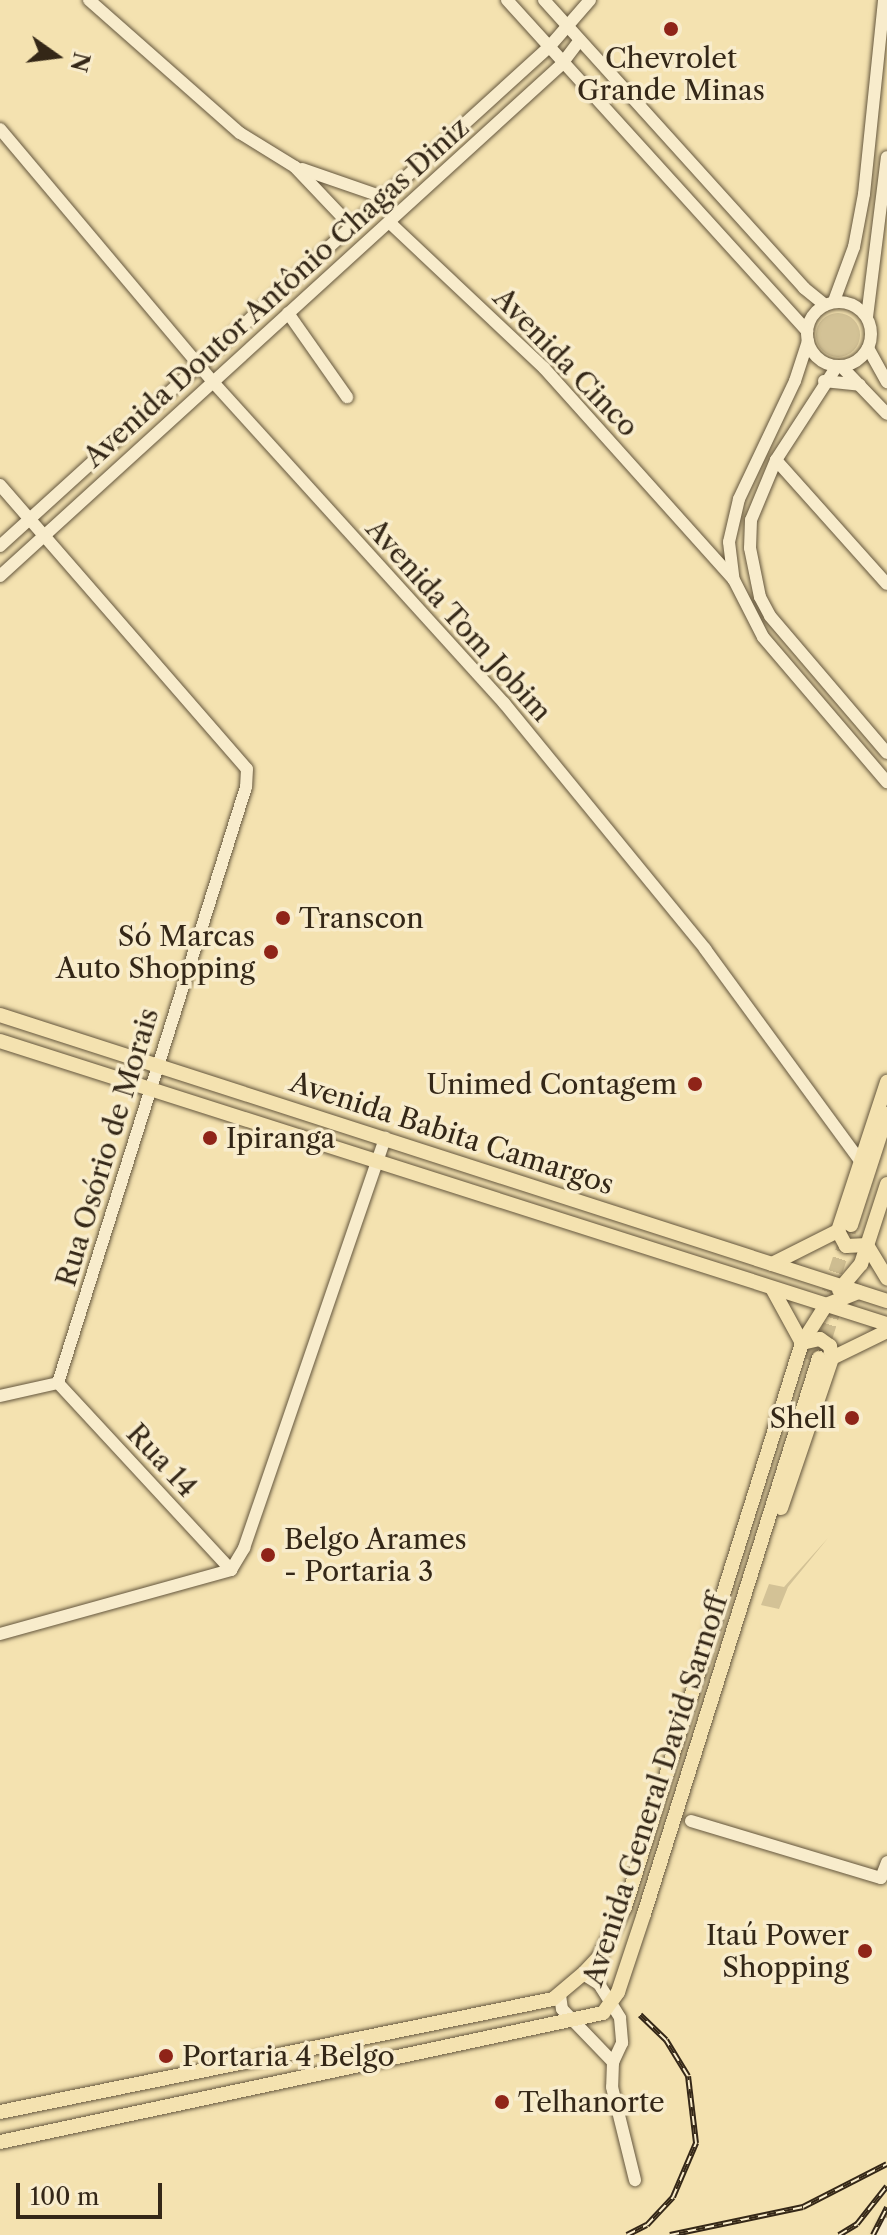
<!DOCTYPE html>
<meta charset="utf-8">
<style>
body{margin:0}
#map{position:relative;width:887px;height:2235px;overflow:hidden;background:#f4e2b0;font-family:"Libre Caslon Text",serif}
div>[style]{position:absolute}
.green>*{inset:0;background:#d3c296}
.round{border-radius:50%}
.major-tunnel>*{height:14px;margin-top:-7px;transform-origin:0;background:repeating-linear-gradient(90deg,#cebd91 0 14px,transparent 0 21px)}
.roads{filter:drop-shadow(0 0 2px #64563d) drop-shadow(0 0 2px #64563d)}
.minor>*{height:12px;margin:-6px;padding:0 6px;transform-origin:6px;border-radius:6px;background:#f8eccc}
.minor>.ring{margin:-6px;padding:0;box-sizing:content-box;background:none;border:12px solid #f8eccc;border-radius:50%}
.major>*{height:14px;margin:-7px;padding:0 7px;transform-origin:7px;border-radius:7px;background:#f4e2b0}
.rail>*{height:6px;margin-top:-3px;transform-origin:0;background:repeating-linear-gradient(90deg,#f8eccc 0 9px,#342717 0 18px);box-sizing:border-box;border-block:2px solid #342717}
.dots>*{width:22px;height:22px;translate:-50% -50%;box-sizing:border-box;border:4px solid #f8eccc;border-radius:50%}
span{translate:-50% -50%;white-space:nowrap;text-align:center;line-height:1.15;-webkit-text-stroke:7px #f8eccc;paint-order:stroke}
.poi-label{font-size:28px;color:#342717}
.left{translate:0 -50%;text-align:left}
.right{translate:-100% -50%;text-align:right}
.street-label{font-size:28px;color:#342717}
.north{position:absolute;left:16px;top:16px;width:80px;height:80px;-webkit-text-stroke:6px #f8eccc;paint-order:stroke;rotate:104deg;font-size:22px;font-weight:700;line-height:32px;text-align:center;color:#342717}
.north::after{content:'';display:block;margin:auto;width:28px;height:36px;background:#342717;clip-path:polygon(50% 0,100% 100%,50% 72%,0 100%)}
.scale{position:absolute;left:16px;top:2183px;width:146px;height:36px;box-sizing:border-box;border:4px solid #342717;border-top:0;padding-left:10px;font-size:24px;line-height:28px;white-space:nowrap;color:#342717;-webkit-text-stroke:6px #f8eccc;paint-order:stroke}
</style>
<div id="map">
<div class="green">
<i class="round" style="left:816px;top:313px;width:44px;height:44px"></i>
<i style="clip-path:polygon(828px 1538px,788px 1587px,779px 1609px,761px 1605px,769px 1584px,784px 1587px)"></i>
</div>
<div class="major-tunnel">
<i style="left:822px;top:1312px;width:92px;rotate:-71.6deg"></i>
<i style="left:819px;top:1358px;width:64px;rotate:-72.7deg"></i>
<i style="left:806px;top:1359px;width:28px;rotate:-72deg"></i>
</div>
<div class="roads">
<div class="minor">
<i style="left:89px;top:0;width:201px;rotate:41.4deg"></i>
<i style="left:240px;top:133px;width:65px;rotate:31.7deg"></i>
<i style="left:295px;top:167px;width:81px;rotate:46.5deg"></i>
<i style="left:507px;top:0;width:447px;rotate:47.8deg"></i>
<i style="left:544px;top:0;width:388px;rotate:47.9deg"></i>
<i style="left:804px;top:288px;width:27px;rotate:39deg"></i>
<i style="left:0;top:129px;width:329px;rotate:49.9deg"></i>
<i style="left:212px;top:381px;width:435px;rotate:47.8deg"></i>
<i style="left:504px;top:703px;width:318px;rotate:50.7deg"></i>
<i style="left:705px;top:949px;width:263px;rotate:53.8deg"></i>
<i style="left:302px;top:169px;width:86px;rotate:19.1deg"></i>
<i style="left:389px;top:222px;width:213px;rotate:43.3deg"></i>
<i style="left:544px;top:368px;width:283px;rotate:48.1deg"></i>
<i style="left:834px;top:301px;width:58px;rotate:-69.7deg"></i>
<i style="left:854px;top:247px;width:54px;rotate:-79.3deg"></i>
<i style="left:864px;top:194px;width:195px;rotate:-84.1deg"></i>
<i class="ring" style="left:807px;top:302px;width:52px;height:52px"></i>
<i style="left:288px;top:313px;width:103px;rotate:54.9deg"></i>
<i style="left:867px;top:317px;width:161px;rotate:-82.9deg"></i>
<i style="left:808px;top:341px;width:42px;rotate:108deg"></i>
<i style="left:795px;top:381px;width:131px;rotate:115.4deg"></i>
<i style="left:739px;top:499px;width:44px;rotate:103.1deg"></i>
<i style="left:729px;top:542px;width:38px;rotate:83deg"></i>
<i style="left:734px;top:580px;width:64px;rotate:63deg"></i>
<i style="left:763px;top:637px;width:191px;rotate:49.5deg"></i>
<i style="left:868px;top:348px;width:39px;rotate:61deg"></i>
<i style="left:837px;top:366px;width:112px;rotate:123deg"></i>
<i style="left:776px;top:460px;width:65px;rotate:112.6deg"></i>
<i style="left:751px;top:520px;width:28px;rotate:92deg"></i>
<i style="left:750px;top:548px;width:50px;rotate:78.5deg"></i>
<i style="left:760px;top:597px;width:21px;rotate:62deg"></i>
<i style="left:770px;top:616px;width:180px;rotate:49.5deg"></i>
<i style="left:841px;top:366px;width:66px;rotate:46.2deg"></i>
<i style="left:824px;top:381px;width:36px;rotate:6deg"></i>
<i style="left:776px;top:460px;width:166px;rotate:48.2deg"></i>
<i style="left:0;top:485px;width:376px;rotate:49deg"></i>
<i style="left:247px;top:769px;width:18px;rotate:93deg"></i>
<i style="left:246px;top:787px;width:625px;rotate:107.51deg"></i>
<i style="left:58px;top:1383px;width:59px;rotate:167.4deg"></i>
<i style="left:0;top:546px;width:743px;rotate:-42.27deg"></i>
<i style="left:550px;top:46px;width:61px;rotate:-49deg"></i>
<i style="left:0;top:576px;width:759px;rotate:-42.33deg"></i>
<i style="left:561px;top:65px;width:31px;rotate:-53deg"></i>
<i style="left:58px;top:1383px;width:255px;rotate:47.2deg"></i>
<i style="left:0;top:1634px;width:240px;rotate:-15.5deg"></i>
<i style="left:231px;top:1570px;width:26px;rotate:-59deg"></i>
<i style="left:244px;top:1548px;width:434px;rotate:-71deg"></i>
<i style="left:691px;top:1821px;width:198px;rotate:16.7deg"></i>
<i style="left:881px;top:1878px;width:17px;rotate:-69deg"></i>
<i style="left:583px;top:1974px;width:19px;rotate:32deg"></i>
<i style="left:599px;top:1984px;width:40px;rotate:58deg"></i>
<i style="left:620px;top:2018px;width:25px;rotate:85deg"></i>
<i style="left:622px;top:2043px;width:21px;rotate:115deg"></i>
<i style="left:613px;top:2062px;width:25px;rotate:92deg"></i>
<i style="left:612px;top:2087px;width:96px;rotate:76.1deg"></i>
<i style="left:560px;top:1995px;width:14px;rotate:82deg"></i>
<i style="left:562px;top:2009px;width:74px;rotate:46.1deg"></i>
<i style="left:881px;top:2235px;width:13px;rotate:-63deg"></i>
</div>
<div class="major">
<i style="left:0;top:1015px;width:932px;rotate:17.87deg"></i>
<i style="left:0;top:1041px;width:931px;rotate:17.7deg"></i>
<i style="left:851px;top:1225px;width:117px;rotate:-72deg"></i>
<i style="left:867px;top:1245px;width:21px;rotate:177deg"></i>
<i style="left:846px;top:1246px;width:17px;rotate:-118deg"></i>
<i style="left:838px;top:1231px;width:157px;rotate:-71.8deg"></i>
<i style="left:867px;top:1245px;width:39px;rotate:59deg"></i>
<i style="left:772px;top:1264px;width:74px;rotate:-26.6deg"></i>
<i style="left:773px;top:1290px;width:60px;rotate:61.3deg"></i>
<i style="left:839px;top:1290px;width:34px;rotate:-50deg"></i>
<i style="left:861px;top:1264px;width:84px;rotate:-72deg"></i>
<i style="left:802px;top:1343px;width:18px;rotate:-13deg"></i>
<i style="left:820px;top:1339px;width:12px;rotate:35deg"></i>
<i style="left:830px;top:1346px;width:12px;rotate:81deg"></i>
<i style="left:781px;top:1508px;width:158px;rotate:-71.2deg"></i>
<i style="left:832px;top:1358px;width:61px;rotate:-26.1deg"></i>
<i style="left:0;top:2112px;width:564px;rotate:-11.55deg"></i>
<i style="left:553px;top:1999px;width:39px;rotate:-40deg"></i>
<i style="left:583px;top:1974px;width:23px;rotate:-47deg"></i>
<i style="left:599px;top:1957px;width:56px;rotate:-62.5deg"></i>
<i style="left:625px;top:1907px;width:591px;rotate:-72.58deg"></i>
<i style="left:802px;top:1343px;width:45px;rotate:-57.7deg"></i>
<i style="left:826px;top:1305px;width:35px;rotate:-22deg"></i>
<i style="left:0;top:2142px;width:617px;rotate:-12.08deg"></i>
<i style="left:603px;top:2013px;width:26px;rotate:-54deg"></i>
<i style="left:618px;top:1992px;width:82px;rotate:-71.6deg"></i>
<i style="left:644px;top:1914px;width:583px;rotate:-72.53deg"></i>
</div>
</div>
<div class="rail">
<i style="left:627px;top:2235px;width:22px;rotate:-27deg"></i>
<i style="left:647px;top:2225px;width:38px;rotate:-47deg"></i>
<i style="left:673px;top:2197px;width:59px;rotate:-66.9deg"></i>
<i style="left:696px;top:2143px;width:67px;rotate:-96.8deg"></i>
<i style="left:688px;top:2076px;width:42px;rotate:-121.4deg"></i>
<i style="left:666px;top:2040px;width:36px;rotate:-136deg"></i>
<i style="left:670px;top:2235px;width:136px;rotate:-11.9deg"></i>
<i style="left:803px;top:2207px;width:94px;rotate:-27.1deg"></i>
<i style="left:839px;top:2235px;width:21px;rotate:-31deg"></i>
<i style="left:857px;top:2224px;width:48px;rotate:-51.7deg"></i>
<i style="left:873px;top:2235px;width:31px;rotate:-63deg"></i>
</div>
<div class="dots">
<i style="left:671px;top:29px;background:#8f2418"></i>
<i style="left:283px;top:918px;background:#8f2418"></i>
<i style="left:271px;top:952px;background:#8f2418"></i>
<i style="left:695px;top:1084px;background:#8f2418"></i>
<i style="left:210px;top:1138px;background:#8f2418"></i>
<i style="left:852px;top:1418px;background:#8f2418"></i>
<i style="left:268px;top:1555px;background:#8f2418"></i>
<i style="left:865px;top:1951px;background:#8f2418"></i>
<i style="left:166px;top:2056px;background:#8f2418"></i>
<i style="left:502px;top:2102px;background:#8f2418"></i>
</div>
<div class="poi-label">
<span style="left:671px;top:74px">Chevrolet<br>Grande Minas</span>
<span class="left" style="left:299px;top:918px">Transcon</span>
<span class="right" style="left:255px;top:952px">Só Marcas<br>Auto Shopping</span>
<span class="right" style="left:677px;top:1084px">Unimed Contagem</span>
<span class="left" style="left:226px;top:1138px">Ipiranga</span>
<span class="right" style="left:836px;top:1418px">Shell</span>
<span class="left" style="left:284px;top:1555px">Belgo Arames<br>- Portaria 3</span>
<span class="right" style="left:849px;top:1951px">Itaú Power<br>Shopping</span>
<span class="left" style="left:182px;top:2056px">Portaria 4 Belgo</span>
<span class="left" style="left:518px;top:2102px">Telhanorte</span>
</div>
<div class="street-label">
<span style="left:276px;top:292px;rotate:-42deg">Avenida Doutor Antônio Chagas Diniz</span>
<span style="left:566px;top:362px;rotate:46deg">Avenida Cinco</span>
<span style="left:459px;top:620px;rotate:48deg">Avenida Tom Jobim</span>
<span style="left:452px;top:1133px;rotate:18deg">Avenida Babita Camargos</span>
<span style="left:107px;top:1147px;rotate:-73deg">Rua Osório de Morais</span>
<span style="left:162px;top:1460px;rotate:47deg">Rua 14</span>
<span style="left:655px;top:1790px;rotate:-72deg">Avenida General David Sarnoff</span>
</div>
<div class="north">N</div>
<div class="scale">100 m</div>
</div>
